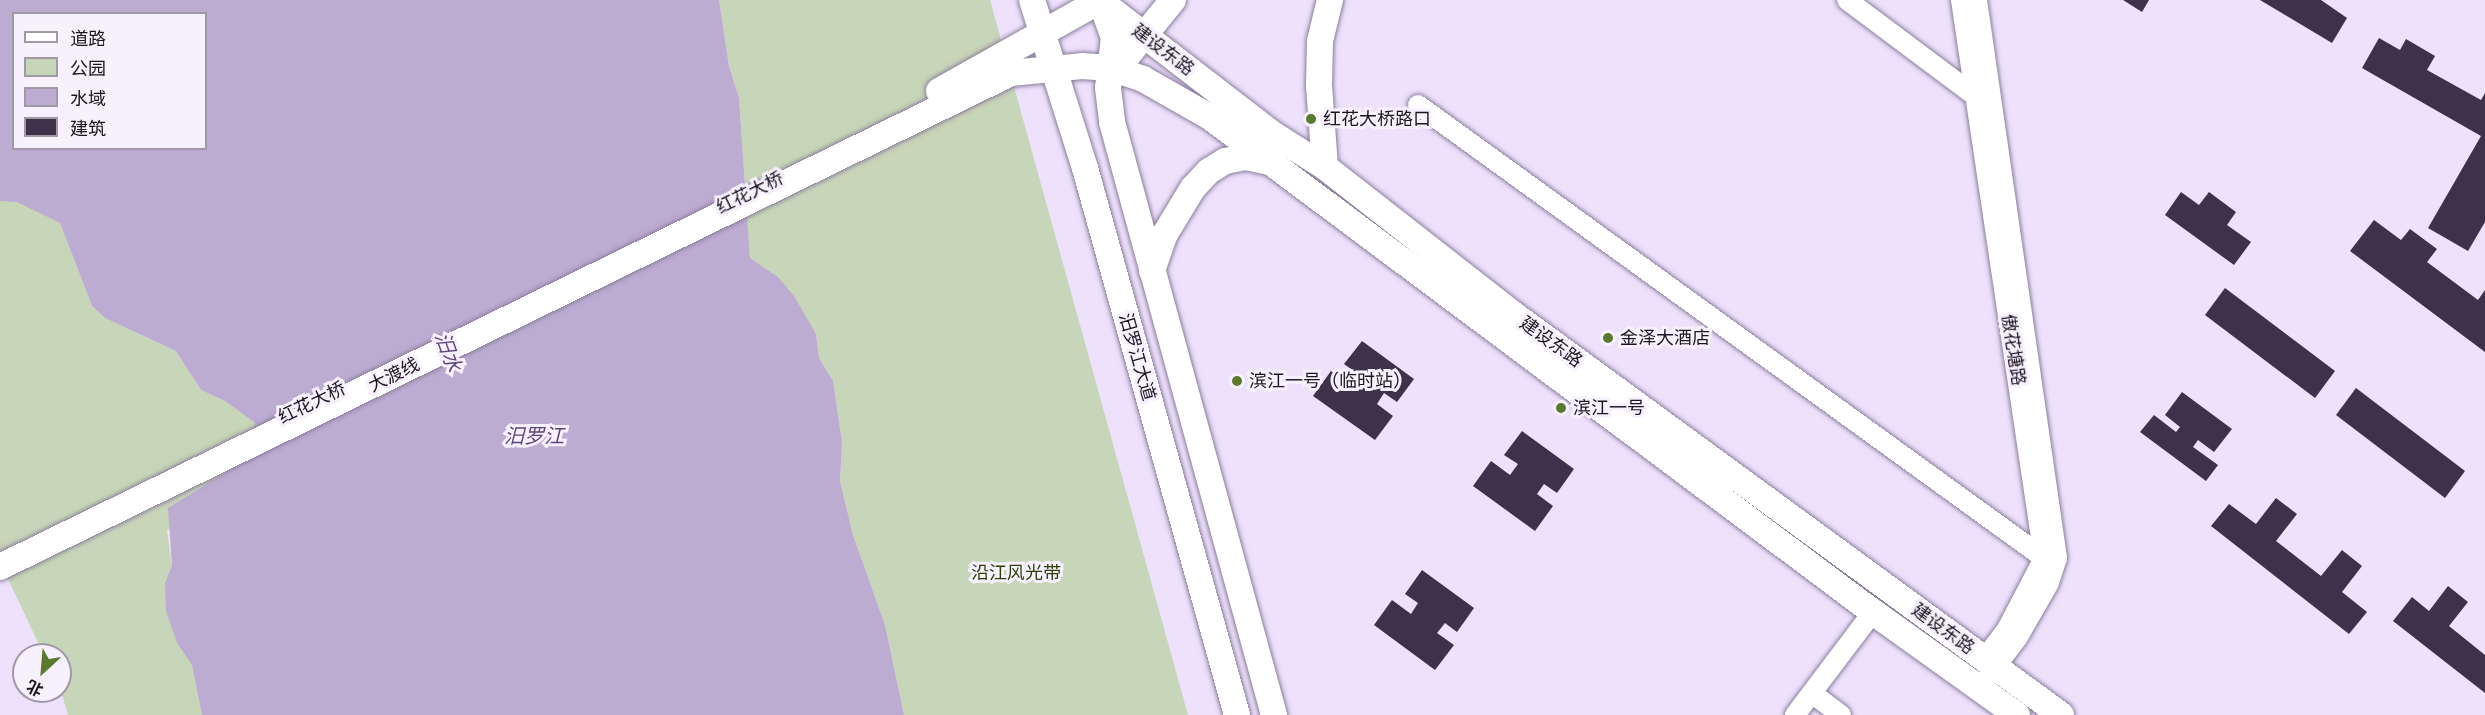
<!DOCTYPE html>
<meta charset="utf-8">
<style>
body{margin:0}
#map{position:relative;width:2485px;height:715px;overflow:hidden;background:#ede1fc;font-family:Raleway,"Noto Sans SC",sans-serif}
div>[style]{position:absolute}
.green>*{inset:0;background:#c7d5b8}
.water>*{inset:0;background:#bcacd1}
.building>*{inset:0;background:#3d314b}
.roads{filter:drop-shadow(0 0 2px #8c7e9d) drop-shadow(0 0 2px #8c7e9d)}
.minor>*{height:20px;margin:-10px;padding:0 10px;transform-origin:10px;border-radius:10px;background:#fff}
.major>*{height:26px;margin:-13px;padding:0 13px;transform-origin:13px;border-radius:13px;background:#fff}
.dots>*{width:16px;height:16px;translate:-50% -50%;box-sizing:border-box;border:3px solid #f7f1ff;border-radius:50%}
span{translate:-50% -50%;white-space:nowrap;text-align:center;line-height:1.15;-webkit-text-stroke:6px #f7f1ff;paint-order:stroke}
.street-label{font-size:18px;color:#1a1521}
.poi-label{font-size:18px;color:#1a1521}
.left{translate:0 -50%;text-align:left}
.park-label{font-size:18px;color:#2c4005}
.water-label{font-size:20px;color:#5e4678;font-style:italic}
.legend{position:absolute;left:12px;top:12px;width:195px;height:138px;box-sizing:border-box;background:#f7f1ff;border:2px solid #9f99a6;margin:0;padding:8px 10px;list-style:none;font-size:18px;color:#1a1521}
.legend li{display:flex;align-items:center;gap:12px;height:30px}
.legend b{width:30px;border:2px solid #9f99a6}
.north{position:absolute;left:12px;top:643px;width:60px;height:60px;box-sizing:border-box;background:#f7f1ff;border:2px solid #9f99a6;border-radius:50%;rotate:206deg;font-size:16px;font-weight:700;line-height:24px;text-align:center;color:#1a1521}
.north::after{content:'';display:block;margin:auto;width:21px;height:27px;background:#5b792e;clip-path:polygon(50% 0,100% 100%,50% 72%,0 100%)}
</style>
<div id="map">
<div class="green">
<i style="clip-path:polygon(719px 0,990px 0,1188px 715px,904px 715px,885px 625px,853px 535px,840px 481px,842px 442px,833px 381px,819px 358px,816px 334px,778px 277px,750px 258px,739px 98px,729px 66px)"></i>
<i style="clip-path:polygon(0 201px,17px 201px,60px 223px,92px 306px,105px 318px,176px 351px,201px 390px,225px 401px,255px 423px,251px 457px,167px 531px,172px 565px,165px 583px,177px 643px,192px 664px,202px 715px,68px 715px,60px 688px,60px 655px,44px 655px,0 562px)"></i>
</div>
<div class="water">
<i style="clip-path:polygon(evenodd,0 0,719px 0,729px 66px,739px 98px,750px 258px,778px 277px,794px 296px,816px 334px,819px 358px,833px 381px,842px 442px,840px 481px,853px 535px,885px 625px,904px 715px,202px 715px,192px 665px,177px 643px,166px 611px,165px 583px,172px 565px,168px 508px,251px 457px,255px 423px,225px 401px,201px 390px,176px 351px,105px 318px,92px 306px,60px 223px,17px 202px,0 201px,0 0,14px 14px,206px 14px,206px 148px,14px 148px,14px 14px)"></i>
</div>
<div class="building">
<i style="clip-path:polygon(2123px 0,2149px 0,2142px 12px)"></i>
<i style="clip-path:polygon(2260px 0,2321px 0,2347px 18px,2332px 43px)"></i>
<i style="clip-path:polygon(2379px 38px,2400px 50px,2406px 39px,2435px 56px,2427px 70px,2481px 100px,2485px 93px,2485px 222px,2468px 251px,2428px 228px,2481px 136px,2362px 68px)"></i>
<i style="clip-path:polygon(2181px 192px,2199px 205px,2209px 192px,2236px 212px,2227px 225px,2251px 242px,2234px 265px,2165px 215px)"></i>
<i style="clip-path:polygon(2374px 220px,2401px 240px,2410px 229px,2437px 249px,2427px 262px,2478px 300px,2485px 290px,2485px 352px,2350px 251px)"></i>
<i style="clip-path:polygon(2225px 288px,2335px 371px,2315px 398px,2205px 315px)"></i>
<i style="clip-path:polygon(1362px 341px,1414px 379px,1397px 402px,1384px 393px,1377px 404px,1393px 416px,1375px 440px,1313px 396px,1331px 371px,1350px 385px,1358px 374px,1344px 364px)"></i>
<i style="clip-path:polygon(2356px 388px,2465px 471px,2445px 498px,2336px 415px)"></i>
<i style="clip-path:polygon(2182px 392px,2232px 429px,2214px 452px,2198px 440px,2193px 447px,2218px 465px,2206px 481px,2140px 432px,2154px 415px,2176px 432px,2180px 427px,2165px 415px)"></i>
<i style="clip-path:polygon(1522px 431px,1574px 469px,1557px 493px,1544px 484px,1537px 494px,1553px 506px,1535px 531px,1473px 486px,1491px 461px,1510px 475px,1518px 464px,1504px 455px)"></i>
<i style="clip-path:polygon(2276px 498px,2297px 514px,2276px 541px,2321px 576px,2342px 550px,2362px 566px,2342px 592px,2367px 612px,2349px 634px,2211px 526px,2229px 504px,2256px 524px)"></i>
<i style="clip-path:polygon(1422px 570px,1474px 608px,1457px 632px,1445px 623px,1437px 633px,1454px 645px,1435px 670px,1374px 625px,1392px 600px,1411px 614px,1418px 603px,1405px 594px)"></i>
<i style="clip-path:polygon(2448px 586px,2468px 602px,2449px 626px,2485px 655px,2485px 693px,2393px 621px,2412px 597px,2429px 611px)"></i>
</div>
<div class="roads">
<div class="minor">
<i style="left:1847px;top:0;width:159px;rotate:36.8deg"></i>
<i style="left:1961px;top:0;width:564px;rotate:81.54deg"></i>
<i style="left:2044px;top:558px;width:80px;rotate:117.5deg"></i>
<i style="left:2007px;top:629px;width:31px;rotate:127deg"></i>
<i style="left:1977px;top:0;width:564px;rotate:81.84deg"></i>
<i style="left:2057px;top:558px;width:26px;rotate:108deg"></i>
<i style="left:2049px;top:583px;width:62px;rotate:119.9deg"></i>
<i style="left:2018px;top:637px;width:50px;rotate:126.9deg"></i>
<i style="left:1418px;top:105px;width:773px;rotate:35.89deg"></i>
<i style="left:1813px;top:694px;width:35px;rotate:37deg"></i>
<i style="left:1795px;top:715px;width:129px;rotate:-52.9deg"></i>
</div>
<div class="major">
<i style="left:1032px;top:0;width:176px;rotate:72.5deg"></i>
<i style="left:1085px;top:168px;width:568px;rotate:74.47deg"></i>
<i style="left:1100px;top:1px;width:220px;rotate:37.6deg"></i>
<i style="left:1274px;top:135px;width:60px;rotate:32.1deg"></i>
<i style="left:1325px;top:167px;width:239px;rotate:38deg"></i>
<i style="left:1513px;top:314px;width:679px;rotate:36.19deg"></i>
<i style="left:1101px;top:2px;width:37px;rotate:70deg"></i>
<i style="left:1114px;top:37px;width:51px;rotate:96.7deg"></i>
<i style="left:1108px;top:88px;width:34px;rotate:83deg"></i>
<i style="left:1112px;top:122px;width:615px;rotate:74.72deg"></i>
<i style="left:1110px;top:68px;width:22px;rotate:-36deg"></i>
<i style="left:1128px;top:55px;width:71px;rotate:-50.7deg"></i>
<i style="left:939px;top:91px;width:186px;rotate:-29.3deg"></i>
<i style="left:1325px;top:167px;width:82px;rotate:-94.2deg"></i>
<i style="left:1319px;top:85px;width:44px;rotate:-88.7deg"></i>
<i style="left:1320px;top:41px;width:42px;rotate:-76.3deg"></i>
<i style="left:1152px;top:271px;width:39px;rotate:-71deg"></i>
<i style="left:1165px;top:234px;width:54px;rotate:-58.7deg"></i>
<i style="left:1193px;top:188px;width:23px;rotate:-47deg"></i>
<i style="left:1209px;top:171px;width:19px;rotate:-32deg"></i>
<i style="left:1225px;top:161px;width:21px;rotate:-11deg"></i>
<i style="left:1246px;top:157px;width:24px;rotate:12deg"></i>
<i style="left:0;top:567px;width:1125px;rotate:-26.04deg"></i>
<i style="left:1011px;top:73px;width:71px;rotate:-5.6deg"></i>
<i style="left:1082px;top:66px;width:28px;rotate:4deg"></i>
<i style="left:1110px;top:68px;width:35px;rotate:18deg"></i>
<i style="left:1143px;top:79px;width:77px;rotate:29.6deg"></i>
<i style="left:1210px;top:117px;width:827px;rotate:36.75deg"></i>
<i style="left:1873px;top:612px;width:177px;rotate:35.6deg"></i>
</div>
</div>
<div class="dots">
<i style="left:1311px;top:119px;background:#5b792e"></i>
<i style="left:1608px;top:338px;background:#5b792e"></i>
<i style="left:1237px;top:381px;background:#5b792e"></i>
<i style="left:1561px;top:408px;background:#5b792e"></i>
</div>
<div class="street-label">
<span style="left:1163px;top:50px;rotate:37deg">建设东路</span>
<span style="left:750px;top:193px;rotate:-26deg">红花大桥</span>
<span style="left:1551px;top:342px;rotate:36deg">建设东路</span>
<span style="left:2013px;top:350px;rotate:81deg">傲花塘路</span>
<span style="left:1137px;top:357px;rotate:74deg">汨罗江大道</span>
<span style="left:394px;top:375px;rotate:-26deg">大渡线</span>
<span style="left:312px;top:403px;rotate:-26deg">红花大桥</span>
<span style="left:1943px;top:629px;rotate:36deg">建设东路</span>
</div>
<div class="poi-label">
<span class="left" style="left:1323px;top:119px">红花大桥路口</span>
<span class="left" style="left:1620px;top:338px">金泽大酒店</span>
<span class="left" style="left:1249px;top:381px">滨江一号（临时站）</span>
<span class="left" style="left:1573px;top:408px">滨江一号</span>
</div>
<div class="park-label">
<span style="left:1016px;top:573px">沿江风光带</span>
</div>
<div class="water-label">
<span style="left:448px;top:352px;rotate:70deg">汨水</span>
<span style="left:534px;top:436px">汨罗江</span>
</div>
<ul class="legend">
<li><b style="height:8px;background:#fff"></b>道路</li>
<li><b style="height:16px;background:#c7d5b8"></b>公园</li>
<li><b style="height:16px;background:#bcacd1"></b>水域</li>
<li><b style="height:16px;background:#3d314b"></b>建筑</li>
</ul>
<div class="north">北</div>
</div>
